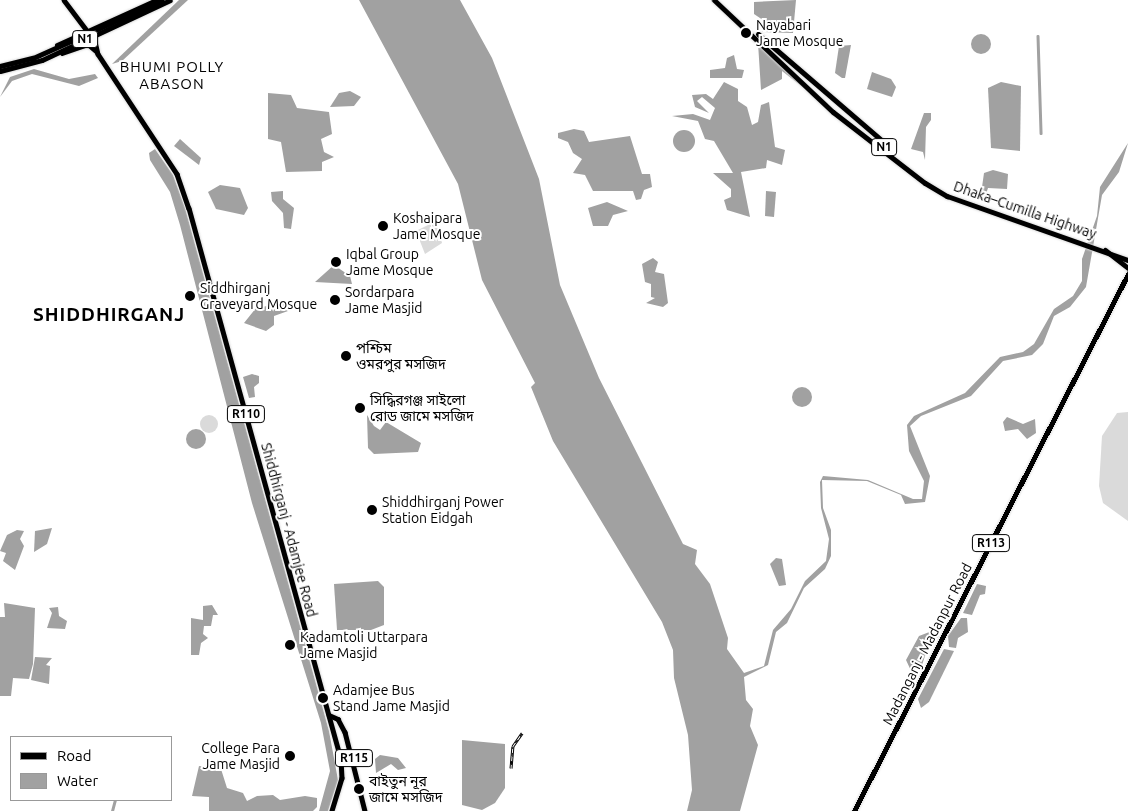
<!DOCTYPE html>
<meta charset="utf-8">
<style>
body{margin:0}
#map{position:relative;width:1128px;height:811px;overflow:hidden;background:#fff;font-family:Ubuntu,"Noto Sans Bengali",sans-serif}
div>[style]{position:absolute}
.green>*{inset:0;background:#dadada}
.round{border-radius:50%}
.water>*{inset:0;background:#a1a1a1}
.canal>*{height:2.5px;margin:-1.25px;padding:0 1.25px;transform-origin:1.25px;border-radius:1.25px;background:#a1a1a1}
.roads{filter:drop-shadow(0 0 1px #dbdbdb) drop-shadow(0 0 1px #dbdbdb)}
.major>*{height:4.5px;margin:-2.25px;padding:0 2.25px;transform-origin:2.25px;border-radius:2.25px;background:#000}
.highway>*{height:5px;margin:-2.5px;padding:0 2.5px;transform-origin:2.5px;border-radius:2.5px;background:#000}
.rail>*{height:3px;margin-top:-1.5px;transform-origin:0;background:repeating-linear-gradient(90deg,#fff 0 4px,#000 0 8px);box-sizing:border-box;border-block:1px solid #000}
.dots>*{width:14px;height:14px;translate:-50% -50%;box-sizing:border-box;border:2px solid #fff;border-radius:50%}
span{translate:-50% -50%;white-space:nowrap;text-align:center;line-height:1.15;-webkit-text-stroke:4px #fff;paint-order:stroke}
.shield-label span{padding:1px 4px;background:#fff;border:1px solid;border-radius:4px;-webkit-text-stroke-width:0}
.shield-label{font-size:12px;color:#000;font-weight:700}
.poi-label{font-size:14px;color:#000}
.left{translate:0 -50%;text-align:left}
.right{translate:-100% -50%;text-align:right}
.street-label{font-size:14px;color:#000}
.neighbourhood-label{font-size:15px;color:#000;letter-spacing:1px}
.district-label{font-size:19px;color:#000;font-weight:700;letter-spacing:1px}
.legend{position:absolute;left:10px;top:736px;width:162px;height:65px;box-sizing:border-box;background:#fff;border:1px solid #999;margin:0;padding:6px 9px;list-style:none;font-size:15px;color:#000}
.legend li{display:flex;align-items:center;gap:10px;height:25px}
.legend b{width:25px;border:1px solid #999}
</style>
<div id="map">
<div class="green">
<i style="clip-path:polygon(436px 221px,442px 243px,425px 254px,416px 231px)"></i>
<i style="clip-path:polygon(1128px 412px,1128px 521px,1103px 503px,1099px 486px,1102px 436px,1117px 413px)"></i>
<i class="round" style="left:200px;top:415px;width:18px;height:18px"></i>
</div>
<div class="water">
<i style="clip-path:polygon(179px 0,188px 0,122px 61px,112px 64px)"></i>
<i style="clip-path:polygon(359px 0,460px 0,492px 58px,539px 179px,560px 285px,599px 378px,683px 544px,697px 550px,695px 564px,710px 584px,728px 638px,727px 649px,744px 673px,764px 666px,773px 630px,791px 609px,805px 581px,826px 561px,829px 539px,821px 508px,820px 482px,823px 476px,868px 480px,913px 499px,922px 499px,924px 481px,909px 451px,907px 425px,914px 416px,965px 393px,1000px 357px,1023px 352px,1034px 344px,1054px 309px,1073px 296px,1082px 281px,1082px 259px,1097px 216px,1100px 187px,1128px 143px,1119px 172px,1102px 195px,1086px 287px,1070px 307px,1054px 316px,1043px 344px,1032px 355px,1003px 361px,971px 396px,921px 416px,910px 426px,930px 476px,925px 502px,905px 504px,901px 495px,867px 481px,822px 480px,823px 508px,831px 530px,831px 556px,825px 569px,804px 588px,787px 623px,776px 632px,768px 665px,744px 677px,746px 700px,753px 709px,750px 726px,758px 745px,740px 811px,687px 811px,692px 790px,688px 735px,674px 678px,673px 650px,662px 622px,553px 441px,531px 387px,535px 383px,482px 280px,458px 184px)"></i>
<i style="clip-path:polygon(796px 0,793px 33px,762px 32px,766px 22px,754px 14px,754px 2px)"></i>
<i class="round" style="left:971px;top:34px;width:20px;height:20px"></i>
<i style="clip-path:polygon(758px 43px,809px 92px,782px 71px,782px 79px,761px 90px)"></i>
<i style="clip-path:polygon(851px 45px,845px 78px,842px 78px,835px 73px,839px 46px)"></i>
<i style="clip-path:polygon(734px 55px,737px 69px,744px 70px,742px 78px,710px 78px,710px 70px,725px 68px,727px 58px)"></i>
<i style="clip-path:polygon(34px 69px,69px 79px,95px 74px,98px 78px,79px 86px,32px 74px,12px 81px,0 97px,10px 77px)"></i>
<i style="clip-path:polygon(872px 72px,891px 79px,896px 87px,892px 97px,867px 89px)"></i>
<i style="clip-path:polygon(724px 82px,738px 89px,738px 101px,747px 107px,752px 125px,758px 122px,761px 105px,769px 102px,775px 147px,785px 150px,782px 165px,767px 160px,766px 168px,741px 172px,750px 217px,727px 210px,724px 200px,731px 197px,731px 189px,713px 173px,733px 173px,714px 141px,705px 139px,698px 121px,672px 116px,693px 114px,710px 120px,715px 108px,702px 97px,697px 101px,709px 113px,695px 107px,692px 95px,706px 94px,713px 99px)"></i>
<i style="clip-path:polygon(1001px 82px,1021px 86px,1020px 151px,991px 148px,988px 88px)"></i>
<i style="clip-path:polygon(350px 91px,361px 97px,354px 106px,330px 107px,339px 93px)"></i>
<i style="clip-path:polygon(268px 93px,291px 95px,297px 108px,329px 112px,332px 134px,321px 139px,324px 152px,334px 157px,322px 162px,322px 171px,286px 172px,281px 142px,268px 139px)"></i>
<i style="clip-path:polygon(924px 113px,931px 113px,931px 120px,926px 127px,925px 160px,923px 152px,911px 149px)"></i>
<i style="clip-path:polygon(574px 129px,584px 131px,589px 142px,630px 136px,642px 174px,650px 174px,652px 187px,644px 190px,641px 199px,636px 200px,633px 191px,593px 191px,585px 175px,573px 173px,582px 159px,573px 153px,568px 142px,558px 138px,558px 133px)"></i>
<i class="round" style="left:673px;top:130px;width:22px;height:22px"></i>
<i style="clip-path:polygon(180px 139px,201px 158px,199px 165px,174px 146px)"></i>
<i style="clip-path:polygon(155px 149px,173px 175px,185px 208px,329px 731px,338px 780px,328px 811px,319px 811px,330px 771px,321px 723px,252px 503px,180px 225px,170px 192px,150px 160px,149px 153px)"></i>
<i style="clip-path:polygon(993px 170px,1008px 174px,1007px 189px,988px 188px,986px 194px,981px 194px,984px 173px)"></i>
<i style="clip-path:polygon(220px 185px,240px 188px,248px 208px,244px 215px,216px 209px,208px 192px)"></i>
<i style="clip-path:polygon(283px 191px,283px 199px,294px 208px,291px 229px,284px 228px,283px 213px,272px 201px,271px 192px)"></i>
<i style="clip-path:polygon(766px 191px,776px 192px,774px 217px,765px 216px)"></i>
<i style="clip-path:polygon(607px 202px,628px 211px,613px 215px,608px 226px,593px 226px,588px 208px)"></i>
<i style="clip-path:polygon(653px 258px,658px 262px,655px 272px,664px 274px,668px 303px,663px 307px,646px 303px,655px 298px,651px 297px,651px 284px,645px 282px,642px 264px)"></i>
<i style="clip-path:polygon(334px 265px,350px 276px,352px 284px,315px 282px)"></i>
<i style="clip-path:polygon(284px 303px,288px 311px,274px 316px,274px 325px,266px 331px,244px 323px,256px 308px)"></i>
<i style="clip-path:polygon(252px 374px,259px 376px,259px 383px,254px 387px,255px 397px,249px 398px,243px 377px)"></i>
<i class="round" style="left:792px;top:387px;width:20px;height:20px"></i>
<i style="clip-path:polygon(367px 415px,374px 426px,380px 430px,386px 422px,421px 443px,418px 452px,374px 454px,368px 448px)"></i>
<i style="clip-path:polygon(1007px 417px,1023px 424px,1035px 419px,1036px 433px,1027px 439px,1018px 429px,1005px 431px,1003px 422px)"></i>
<i class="round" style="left:186px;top:429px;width:20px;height:20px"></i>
<i style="clip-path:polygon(52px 528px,47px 544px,34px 552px,35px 531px)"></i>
<i style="clip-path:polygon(17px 530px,24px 531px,20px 539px,24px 546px,15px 570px,3px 561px,6px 553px,0 551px,7px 535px)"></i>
<i style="clip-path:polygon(776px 558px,782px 559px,786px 585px,779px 586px,770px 564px)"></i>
<i style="clip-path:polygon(378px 581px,384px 587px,384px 625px,371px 630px,337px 630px,334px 584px)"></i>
<i style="clip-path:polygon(977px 584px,986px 586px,985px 594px,980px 595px,972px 615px,963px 613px)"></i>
<i style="clip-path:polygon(4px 603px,35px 608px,33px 664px,29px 679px,13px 678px,11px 696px,0 696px,0 617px,5px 617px)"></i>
<i style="clip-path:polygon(212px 605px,218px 615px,213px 615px,211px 626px,204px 626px,203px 634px,208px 638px,201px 643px,199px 655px,191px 655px,191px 618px,203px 620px,203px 606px)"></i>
<i style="clip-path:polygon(58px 607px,59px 616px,67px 621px,65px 629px,47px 628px,52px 613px,49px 608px)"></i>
<i style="clip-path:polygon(961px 618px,967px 618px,968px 632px,958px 638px,956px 648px,949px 647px,948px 636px)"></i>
<i style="clip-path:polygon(932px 631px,939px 636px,928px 647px,919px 674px,913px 675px,906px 660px,919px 636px)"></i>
<i style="clip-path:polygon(944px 649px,954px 651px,929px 702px,921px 708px,918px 699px)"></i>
<i style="clip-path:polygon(35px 657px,52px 658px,46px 665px,50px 666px,49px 684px,31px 680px)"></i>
<i style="clip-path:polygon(462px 740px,505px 744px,505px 788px,495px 803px,482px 810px,462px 805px)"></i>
<i style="clip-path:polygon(380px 755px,398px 758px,406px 768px,398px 770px,391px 764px,376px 773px,375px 759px)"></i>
<i style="clip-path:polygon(199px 766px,221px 769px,227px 788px,243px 793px,247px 801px,257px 796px,273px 795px,280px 800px,305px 796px,317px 798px,317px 807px,313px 811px,209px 811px,209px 797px,192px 796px)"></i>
</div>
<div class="canal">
<i style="left:1038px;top:36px;width:97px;rotate:88.2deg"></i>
<i style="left:112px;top:811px;width:11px;rotate:-75deg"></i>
</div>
<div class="roads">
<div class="major">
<i style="left:64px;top:0;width:39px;rotate:53deg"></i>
<i style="left:94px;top:37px;width:17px;rotate:77deg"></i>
<i style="left:98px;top:54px;width:144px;rotate:56.6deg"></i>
<i style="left:177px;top:174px;width:36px;rotate:71deg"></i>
<i style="left:189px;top:208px;width:572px;rotate:74.58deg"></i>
<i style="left:341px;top:759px;width:19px;rotate:87deg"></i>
<i style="left:342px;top:778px;width:34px;rotate:107deg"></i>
<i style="left:62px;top:53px;width:28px;rotate:-19deg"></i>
<i style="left:88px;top:44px;width:11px;rotate:41deg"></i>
<i style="left:329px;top:715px;width:10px;rotate:24deg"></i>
<i style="left:338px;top:719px;width:15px;rotate:62deg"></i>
<i style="left:345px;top:732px;width:81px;rotate:75.8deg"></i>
<i style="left:854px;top:811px;width:603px;rotate:-62.97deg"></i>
</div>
<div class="highway">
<i style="left:714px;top:0;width:163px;rotate:43.3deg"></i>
<i style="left:833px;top:112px;width:116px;rotate:37.7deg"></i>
<i style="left:925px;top:183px;width:26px;rotate:31deg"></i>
<i style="left:947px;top:196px;width:192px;rotate:19.5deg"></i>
<i style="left:758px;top:34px;width:172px;rotate:40.7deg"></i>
<i style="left:57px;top:45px;width:109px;rotate:-24.4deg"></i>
<i style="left:0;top:66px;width:34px;rotate:-14deg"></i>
<i style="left:33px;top:58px;width:141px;rotate:-24.2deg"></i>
<i style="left:0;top:71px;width:43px;rotate:-14.7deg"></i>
<i style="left:42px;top:60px;width:141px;rotate:-25.1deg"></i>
<i style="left:1105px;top:250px;width:29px;rotate:38deg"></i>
</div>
</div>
<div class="rail">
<i style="left:511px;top:768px;width:22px;rotate:-85deg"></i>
<i style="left:513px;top:746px;width:16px;rotate:-55deg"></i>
</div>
<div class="dots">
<i style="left:746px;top:33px;background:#000"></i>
<i style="left:383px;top:226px;background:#000"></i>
<i style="left:336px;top:262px;background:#000"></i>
<i style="left:190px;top:296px;background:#000"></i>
<i style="left:335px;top:300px;background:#000"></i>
<i style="left:346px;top:356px;background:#000"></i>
<i style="left:360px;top:408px;background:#000"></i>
<i style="left:372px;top:510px;background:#000"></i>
<i style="left:290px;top:645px;background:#000"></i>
<i style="left:323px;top:698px;background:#000"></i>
<i style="left:290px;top:756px;background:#000"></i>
<i style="left:359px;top:789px;background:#000"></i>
</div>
<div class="shield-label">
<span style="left:85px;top:39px">N1</span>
<span style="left:884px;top:147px">N1</span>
<span style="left:246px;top:414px">R110</span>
<span style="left:991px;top:543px">R113</span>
<span style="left:354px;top:758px">R115</span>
</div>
<div class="poi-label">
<span class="left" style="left:756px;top:33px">Nayabari<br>Jame Mosque</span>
<span class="left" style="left:393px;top:226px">Koshaipara<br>Jame Mosque</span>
<span class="left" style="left:346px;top:262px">Iqbal Group<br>Jame Mosque</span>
<span class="left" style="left:200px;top:296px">Siddhirganj<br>Graveyard Mosque</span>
<span class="left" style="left:345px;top:300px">Sordarpara<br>Jame Masjid</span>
<span class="left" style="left:356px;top:356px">পশ্চিম<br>ওমরপুর মসজিদ</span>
<span class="left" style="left:370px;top:408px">সিদ্ধিরগঞ্জ সাইলো<br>রোড জামে মসজিদ</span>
<span class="left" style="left:382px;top:510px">Shiddhirganj Power<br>Station Eidgah</span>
<span class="left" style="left:300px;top:645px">Kadamtoli Uttarpara<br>Jame Masjid</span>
<span class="left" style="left:333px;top:698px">Adamjee Bus<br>Stand Jame Masjid</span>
<span class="right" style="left:280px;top:756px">College Para<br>Jame Masjid</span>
<span class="left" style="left:369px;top:789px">বাইতুন নূর<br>জামে মসজিদ</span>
</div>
<div class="street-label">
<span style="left:1025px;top:210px;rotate:19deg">Dhaka–Cumilla Highway</span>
<span style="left:289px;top:530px;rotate:75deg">Shiddhirganj - Adamjee Road</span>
<span style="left:927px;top:644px;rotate:-63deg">Madanganj - Madanpur Road</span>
</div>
<div class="neighbourhood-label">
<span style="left:172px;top:75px">BHUMI POLLY<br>ABASON</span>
</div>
<div class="district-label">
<span style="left:109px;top:315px">SHIDDHIRGANJ</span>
</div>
<ul class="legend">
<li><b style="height:6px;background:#000"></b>Road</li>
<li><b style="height:14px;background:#a1a1a1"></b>Water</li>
</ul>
</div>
